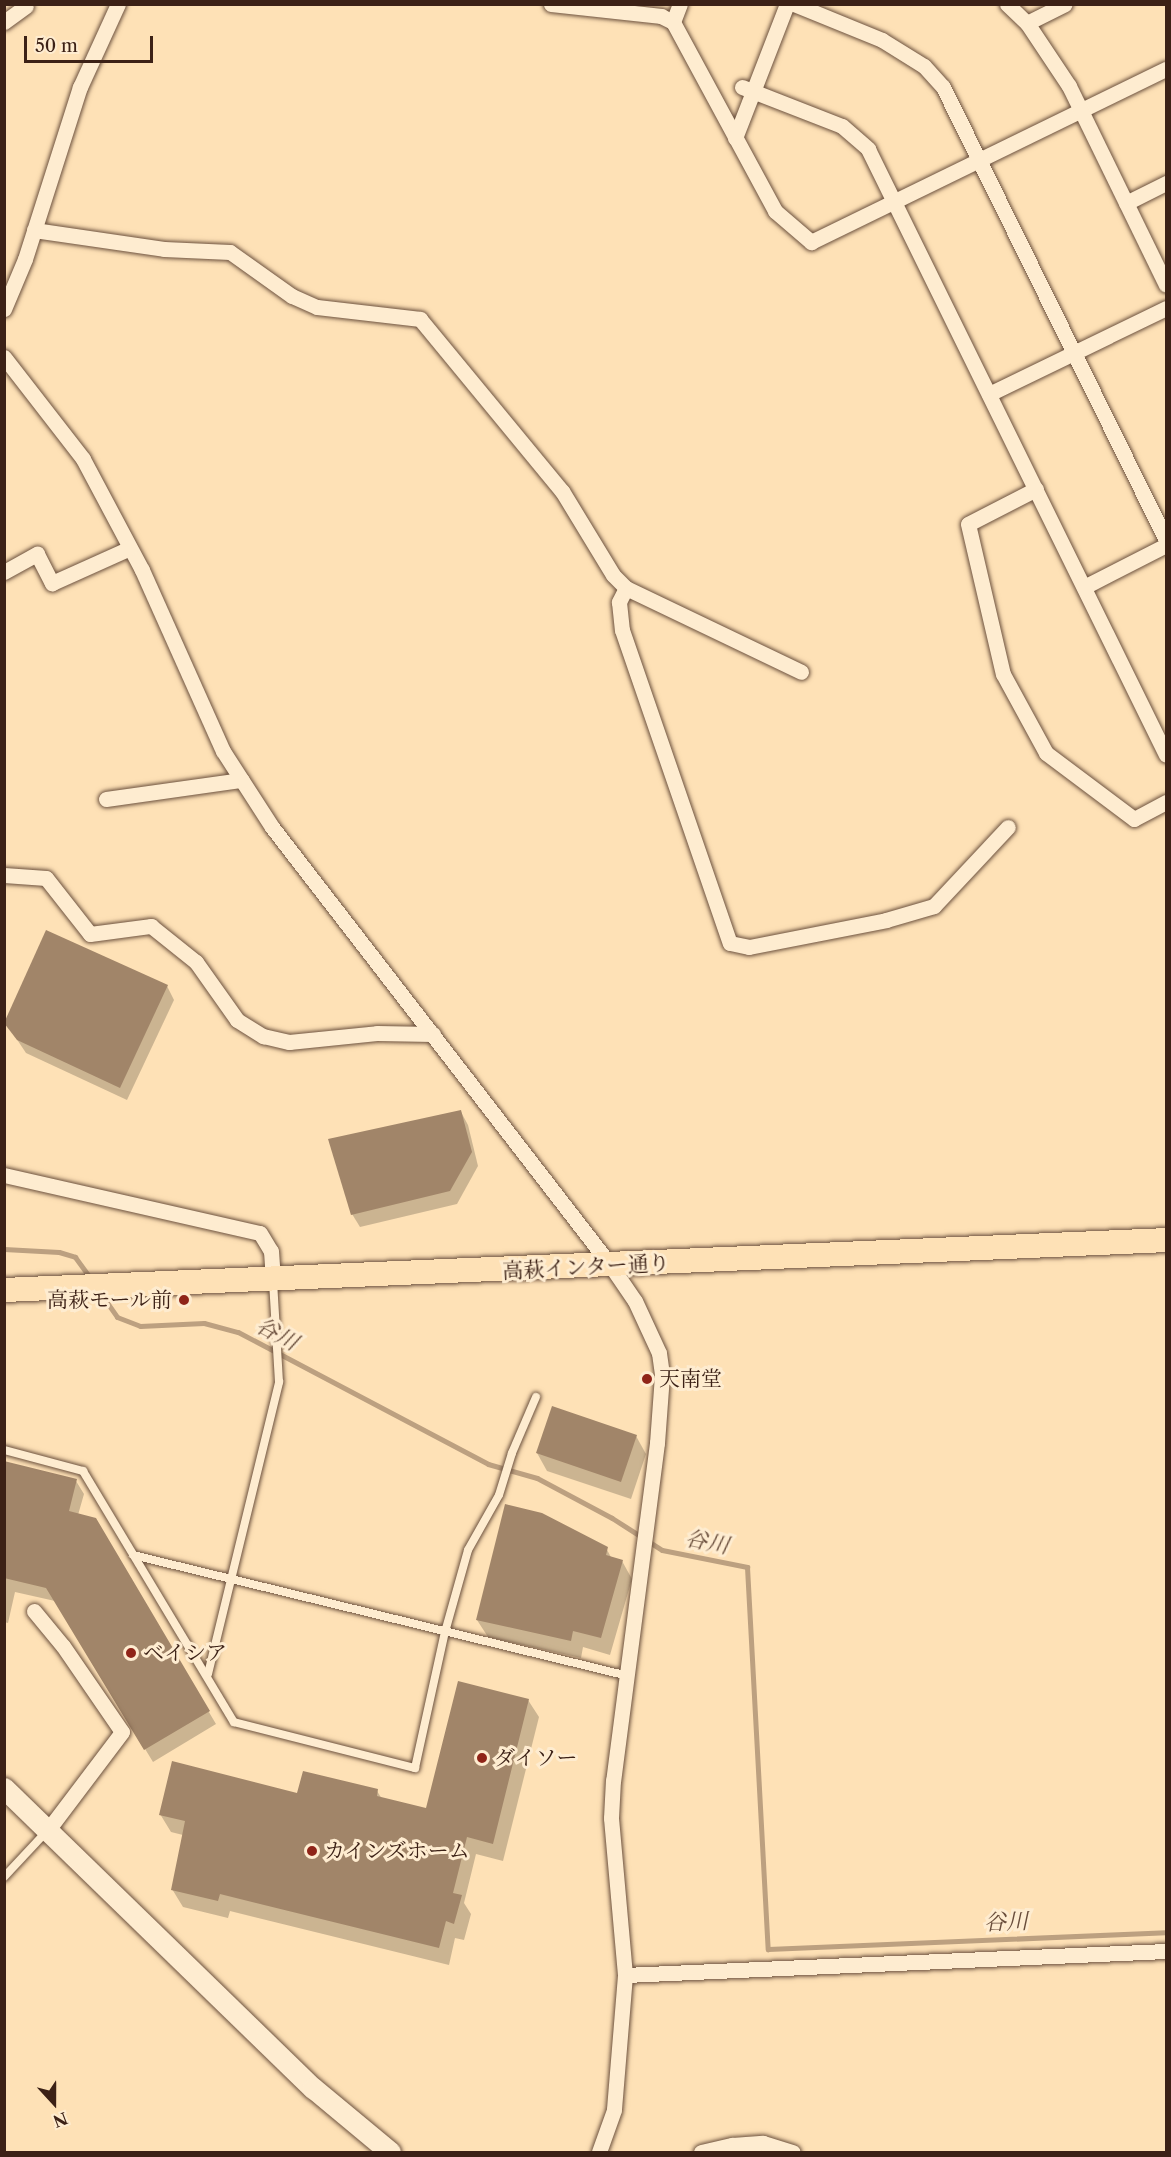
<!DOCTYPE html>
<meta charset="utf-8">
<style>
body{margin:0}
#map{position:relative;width:1171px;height:2157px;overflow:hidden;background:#fee1b6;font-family:"Libre Caslon Text","Noto Serif JP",serif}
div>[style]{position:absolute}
.shadow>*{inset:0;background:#0003}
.stream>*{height:5px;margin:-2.5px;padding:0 2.5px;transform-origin:2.5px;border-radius:2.5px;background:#bca080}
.building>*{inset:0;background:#a18569}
.roads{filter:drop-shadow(0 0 2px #6c513e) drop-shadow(0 0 2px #6c513e)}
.lane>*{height:8px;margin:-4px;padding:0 4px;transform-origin:4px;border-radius:4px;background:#feecd0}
.street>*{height:15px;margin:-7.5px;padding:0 7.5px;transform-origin:7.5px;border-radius:7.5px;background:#feecd0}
.secondary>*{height:21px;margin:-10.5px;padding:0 10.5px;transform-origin:10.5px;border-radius:10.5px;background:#feecd0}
.primary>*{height:24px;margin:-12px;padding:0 12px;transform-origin:12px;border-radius:12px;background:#fee1b6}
.dots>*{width:16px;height:16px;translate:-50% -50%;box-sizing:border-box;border:3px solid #feecd0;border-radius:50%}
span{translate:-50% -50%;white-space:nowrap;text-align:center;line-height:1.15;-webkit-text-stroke:6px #feecd0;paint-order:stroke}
.street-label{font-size:21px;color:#3c2116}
.poi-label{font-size:21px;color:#3c2116}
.right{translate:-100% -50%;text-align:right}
.left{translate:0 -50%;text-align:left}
.water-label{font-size:22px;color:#694d3b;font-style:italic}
.frame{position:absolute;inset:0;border:6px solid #3c2116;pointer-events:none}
.north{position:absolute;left:24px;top:2073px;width:60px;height:60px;-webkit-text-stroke:4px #feecd0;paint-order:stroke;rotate:159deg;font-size:16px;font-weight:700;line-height:24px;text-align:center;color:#3c2116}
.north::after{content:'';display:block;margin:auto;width:21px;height:27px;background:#3c2116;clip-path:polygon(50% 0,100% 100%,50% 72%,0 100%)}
.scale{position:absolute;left:24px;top:36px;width:129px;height:27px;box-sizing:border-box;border:3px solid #3c2116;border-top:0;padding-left:8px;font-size:18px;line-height:21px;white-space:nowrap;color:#3c2116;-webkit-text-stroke:4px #feecd0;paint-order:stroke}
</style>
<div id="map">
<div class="shadow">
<i style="clip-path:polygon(167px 986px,174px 1000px,127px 1100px,26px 1053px,6px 1023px)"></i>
<i style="clip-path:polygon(461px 1112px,468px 1125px,478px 1166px,457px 1204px,360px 1227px,352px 1214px)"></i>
<i style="clip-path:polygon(636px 1436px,646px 1454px,631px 1499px,547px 1471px,537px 1453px)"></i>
<i style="clip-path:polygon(4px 1462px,76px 1481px,84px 1494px,78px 1515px,95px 1520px,216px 1724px,153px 1762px,55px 1601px,15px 1592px,8px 1623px,4px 1622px)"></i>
<i style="clip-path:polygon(606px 1548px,612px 1559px,622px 1561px,632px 1579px,610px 1655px,583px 1647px,581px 1658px,488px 1637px,477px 1620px)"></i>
<i style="clip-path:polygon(528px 1700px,539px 1717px,503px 1861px,476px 1854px,464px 1903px,471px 1914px,464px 1940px,455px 1938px,449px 1965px,230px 1911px,228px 1918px,183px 1907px,172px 1889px,183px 1835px,171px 1832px,160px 1814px,298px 1795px,377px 1791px,382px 1799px,427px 1810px)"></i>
</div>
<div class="stream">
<i style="left:4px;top:1249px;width:55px;rotate:3.1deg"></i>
<i style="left:59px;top:1252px;width:17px;rotate:17deg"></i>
<i style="left:75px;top:1257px;width:27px;rotate:54deg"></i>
<i style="left:101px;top:1294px;width:28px;rotate:55deg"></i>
<i style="left:117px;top:1317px;width:25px;rotate:21deg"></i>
<i style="left:140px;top:1326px;width:64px;rotate:-2.7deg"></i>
<i style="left:204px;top:1323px;width:35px;rotate:15deg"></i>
<i style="left:238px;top:1332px;width:283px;rotate:27.8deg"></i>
<i style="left:488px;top:1464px;width:51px;rotate:15.9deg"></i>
<i style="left:537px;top:1478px;width:85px;rotate:28.1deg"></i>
<i style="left:612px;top:1518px;width:59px;rotate:32.6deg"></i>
<i style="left:662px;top:1550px;width:87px;rotate:11.3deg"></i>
<i style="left:747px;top:1567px;width:383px;rotate:86.9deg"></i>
<i style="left:768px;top:1949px;width:398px;rotate:-2.4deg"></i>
</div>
<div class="building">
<i style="clip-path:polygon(46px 930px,168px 985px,120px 1088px,17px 1040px,4px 1023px)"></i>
<i style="clip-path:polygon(461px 1110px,472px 1152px,450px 1191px,351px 1215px,328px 1139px)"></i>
<i style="clip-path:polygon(552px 1406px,637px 1435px,621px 1482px,536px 1453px)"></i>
<i style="clip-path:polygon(4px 1461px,77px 1479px,69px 1511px,96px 1518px,210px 1711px,144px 1750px,46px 1588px,4px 1578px)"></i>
<i style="clip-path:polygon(505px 1504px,542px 1513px,608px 1547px,606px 1555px,623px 1560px,601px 1638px,573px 1631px,571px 1641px,476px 1620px)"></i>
<i style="clip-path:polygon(458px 1681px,529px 1699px,493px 1844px,467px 1837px,453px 1893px,462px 1895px,454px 1924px,446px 1921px,439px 1948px,220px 1894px,218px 1901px,171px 1890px,185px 1821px,159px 1815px,172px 1761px,297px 1793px,303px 1771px,378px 1789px,377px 1796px,426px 1808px)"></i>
</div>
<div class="roads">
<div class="lane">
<i style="left:4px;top:1450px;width:82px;rotate:14.9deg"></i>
<i style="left:83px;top:1471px;width:293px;rotate:59deg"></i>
<i style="left:234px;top:1722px;width:187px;rotate:14.3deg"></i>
<i style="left:415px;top:1768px;width:139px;rotate:-77.6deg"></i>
<i style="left:445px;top:1632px;width:85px;rotate:-74.3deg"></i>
<i style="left:468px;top:1550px;width:63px;rotate:-60.6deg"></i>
<i style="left:499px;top:1495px;width:44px;rotate:-72.8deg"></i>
<i style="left:512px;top:1453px;width:61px;rotate:-66.8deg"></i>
<i style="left:133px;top:1555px;width:505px;rotate:13.73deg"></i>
<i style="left:208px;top:1674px;width:301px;rotate:-76.3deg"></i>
<i style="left:279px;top:1382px;width:100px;rotate:-93.4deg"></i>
<i style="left:4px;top:1877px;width:63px;rotate:-46.9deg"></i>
</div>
<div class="street">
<i style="left:551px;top:4px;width:111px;rotate:6.2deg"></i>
<i style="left:661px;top:16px;width:13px;rotate:27deg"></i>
<i style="left:673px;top:22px;width:215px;rotate:61.6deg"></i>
<i style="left:775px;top:211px;width:48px;rotate:40.7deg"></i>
<i style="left:811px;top:242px;width:395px;rotate:-26deg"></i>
<i style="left:794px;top:4px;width:95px;rotate:22.2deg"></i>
<i style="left:882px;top:40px;width:49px;rotate:31.8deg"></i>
<i style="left:924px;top:66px;width:28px;rotate:48deg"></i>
<i style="left:943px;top:87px;width:505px;rotate:63.79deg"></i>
<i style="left:1007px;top:4px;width:28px;rotate:44deg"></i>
<i style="left:1027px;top:23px;width:76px;rotate:56.3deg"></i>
<i style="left:1069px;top:86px;width:221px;rotate:64deg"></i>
<i style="left:4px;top:22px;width:27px;rotate:-36deg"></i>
<i style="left:673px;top:22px;width:19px;rotate:-69deg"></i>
<i style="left:1027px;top:23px;width:42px;rotate:-26.6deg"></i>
<i style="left:742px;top:87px;width:107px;rotate:21.3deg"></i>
<i style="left:842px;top:126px;width:35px;rotate:41deg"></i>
<i style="left:868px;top:149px;width:675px;rotate:63.81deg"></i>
<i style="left:735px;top:138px;width:144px;rotate:-68.8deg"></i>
<i style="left:1126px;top:203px;width:45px;rotate:-26.6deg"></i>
<i style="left:34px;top:230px;width:131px;rotate:8.3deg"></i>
<i style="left:164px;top:249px;width:66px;rotate:2.6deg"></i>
<i style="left:230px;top:252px;width:76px;rotate:35.4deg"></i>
<i style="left:292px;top:296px;width:27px;rotate:24deg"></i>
<i style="left:317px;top:307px;width:104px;rotate:6.6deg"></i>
<i style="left:420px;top:319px;width:223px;rotate:50.5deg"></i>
<i style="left:562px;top:491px;width:98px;rotate:58.7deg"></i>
<i style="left:613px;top:575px;width:18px;rotate:45deg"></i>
<i style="left:626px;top:588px;width:194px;rotate:25.6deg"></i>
<i style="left:4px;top:309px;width:54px;rotate:-67.2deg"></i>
<i style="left:25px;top:259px;width:181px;rotate:-72.3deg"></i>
<i style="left:80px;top:87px;width:91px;rotate:-65.4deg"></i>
<i style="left:4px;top:357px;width:129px;rotate:52.2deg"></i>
<i style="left:83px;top:459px;width:126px;rotate:62deg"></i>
<i style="left:142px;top:570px;width:198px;rotate:65.9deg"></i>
<i style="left:223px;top:751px;width:90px;rotate:57.2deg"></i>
<i style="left:272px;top:827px;width:555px;rotate:52.32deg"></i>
<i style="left:611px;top:1266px;width:42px;rotate:55.6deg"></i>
<i style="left:635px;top:1301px;width:57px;rotate:65.2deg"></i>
<i style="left:659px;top:1353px;width:22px;rotate:82deg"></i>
<i style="left:662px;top:1375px;width:68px;rotate:94.2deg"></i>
<i style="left:657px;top:1443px;width:340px;rotate:97.4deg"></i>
<i style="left:613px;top:1780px;width:38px;rotate:93deg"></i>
<i style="left:611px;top:1818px;width:158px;rotate:84.9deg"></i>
<i style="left:625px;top:1975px;width:135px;rotate:94.7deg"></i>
<i style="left:614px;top:2110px;width:45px;rotate:109.7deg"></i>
<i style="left:989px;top:394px;width:197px;rotate:-25.9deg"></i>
<i style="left:1036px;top:489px;width:76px;rotate:152.8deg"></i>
<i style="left:968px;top:524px;width:154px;rotate:76.9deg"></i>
<i style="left:1003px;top:674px;width:90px;rotate:61.4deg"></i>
<i style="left:1046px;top:753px;width:110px;rotate:36.9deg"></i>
<i style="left:1134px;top:819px;width:36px;rotate:-28deg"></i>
<i style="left:4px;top:572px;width:38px;rotate:-29deg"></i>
<i style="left:37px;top:554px;width:33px;rotate:63deg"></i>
<i style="left:52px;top:583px;width:85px;rotate:-24.2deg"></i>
<i style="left:1084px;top:587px;width:92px;rotate:-27.1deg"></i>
<i style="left:626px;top:588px;width:16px;rotate:117deg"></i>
<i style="left:619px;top:602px;width:28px;rotate:84deg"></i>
<i style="left:622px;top:630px;width:331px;rotate:71deg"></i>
<i style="left:730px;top:943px;width:19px;rotate:12deg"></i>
<i style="left:749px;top:947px;width:140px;rotate:-11.1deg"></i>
<i style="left:886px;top:920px;width:50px;rotate:-16.3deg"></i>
<i style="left:934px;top:906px;width:108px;rotate:-46.9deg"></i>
<i style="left:106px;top:799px;width:137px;rotate:-8deg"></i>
<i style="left:4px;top:875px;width:42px;rotate:4.1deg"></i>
<i style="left:46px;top:878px;width:71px;rotate:51.8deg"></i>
<i style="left:90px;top:934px;width:62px;rotate:-7.5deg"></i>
<i style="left:151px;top:926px;width:58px;rotate:38.7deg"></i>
<i style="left:196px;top:962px;width:71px;rotate:54.7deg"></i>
<i style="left:237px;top:1020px;width:31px;rotate:32deg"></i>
<i style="left:263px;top:1036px;width:27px;rotate:13deg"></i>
<i style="left:289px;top:1042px;width:88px;rotate:-5.8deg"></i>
<i style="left:377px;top:1033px;width:56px;rotate:1deg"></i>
<i style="left:4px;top:1175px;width:262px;rotate:12.8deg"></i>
<i style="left:260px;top:1233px;width:21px;rotate:59deg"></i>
<i style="left:271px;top:1251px;width:29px;rotate:86deg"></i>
<i style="left:34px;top:1611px;width:45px;rotate:50.4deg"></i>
<i style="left:63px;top:1646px;width:104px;rotate:55.5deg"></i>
<i style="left:122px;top:1732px;width:123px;rotate:127.1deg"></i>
<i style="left:625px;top:1975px;width:542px;rotate:-2.54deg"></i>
<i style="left:701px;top:2152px;width:32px;rotate:-13deg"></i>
<i style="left:732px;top:2145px;width:31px;rotate:-4deg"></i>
<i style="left:763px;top:2143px;width:31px;rotate:17deg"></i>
</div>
<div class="secondary">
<i style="left:4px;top:1788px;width:431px;rotate:44.2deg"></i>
<i style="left:313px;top:2088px;width:100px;rotate:39.7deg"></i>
</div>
<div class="primary">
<i style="left:4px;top:1290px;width:1163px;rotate:-2.46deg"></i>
</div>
</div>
<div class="dots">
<i style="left:184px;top:1300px;background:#8f2418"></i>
<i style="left:647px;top:1379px;background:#8f2418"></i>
<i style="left:131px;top:1653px;background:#8f2418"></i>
<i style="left:482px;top:1758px;background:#8f2418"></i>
<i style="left:312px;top:1851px;background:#8f2418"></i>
</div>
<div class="street-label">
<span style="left:586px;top:1267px;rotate:-3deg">高萩インター通り</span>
</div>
<div class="poi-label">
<span class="right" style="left:172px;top:1300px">高萩モール前</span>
<span class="left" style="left:659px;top:1379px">天南堂</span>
<span class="left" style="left:143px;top:1653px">ベイシア</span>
<span class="left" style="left:494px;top:1758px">ダイソー</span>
<span class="left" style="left:324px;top:1851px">カインズホーム</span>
</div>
<div class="water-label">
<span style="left:277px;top:1334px;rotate:28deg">谷川</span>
<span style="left:707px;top:1542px;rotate:11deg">谷川</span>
<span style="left:1006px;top:1922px;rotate:-2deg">谷川</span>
</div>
<div class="frame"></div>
<div class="north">N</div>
<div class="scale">50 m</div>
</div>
